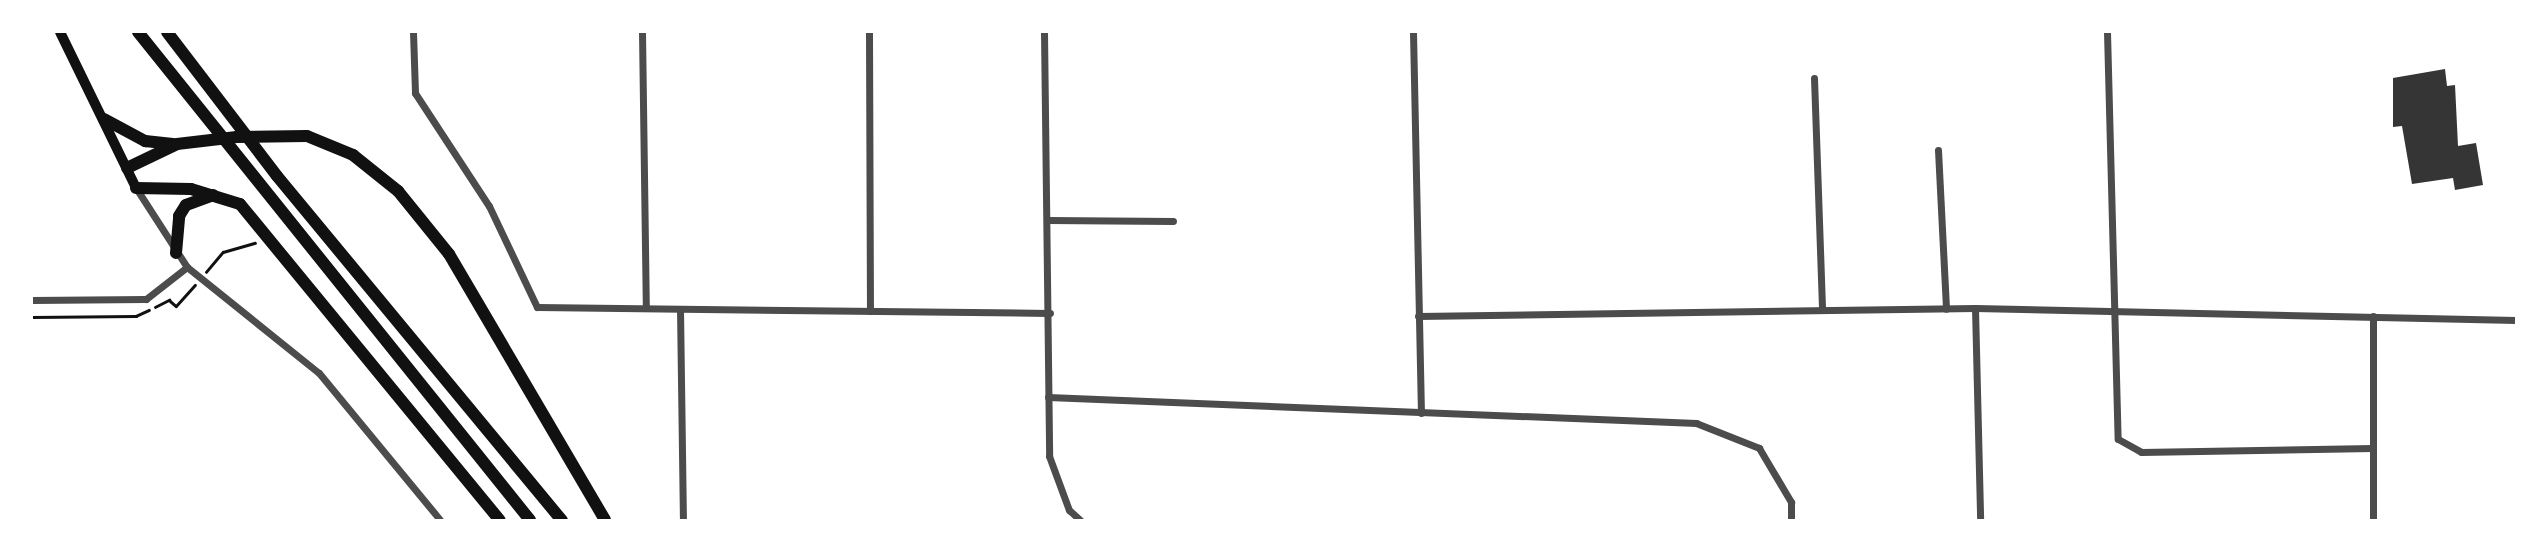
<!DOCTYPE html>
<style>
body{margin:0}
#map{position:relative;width:2548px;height:552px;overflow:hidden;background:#fff;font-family:"PT Sans",sans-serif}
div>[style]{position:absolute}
.building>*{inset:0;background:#353535}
.path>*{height:2.5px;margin:-1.25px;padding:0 1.25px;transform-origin:1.25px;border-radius:1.25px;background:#111}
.minor>*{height:7px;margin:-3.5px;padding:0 3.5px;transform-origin:3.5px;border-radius:3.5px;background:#4c4c4c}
.secondary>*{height:10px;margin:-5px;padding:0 5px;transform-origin:5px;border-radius:5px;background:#111}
.motorway>*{height:12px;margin:-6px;padding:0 6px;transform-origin:6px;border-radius:6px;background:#111}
span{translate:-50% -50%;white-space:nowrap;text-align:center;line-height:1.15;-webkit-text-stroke:5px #fff;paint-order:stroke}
.frame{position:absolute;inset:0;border:33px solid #fff;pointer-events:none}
</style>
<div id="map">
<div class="building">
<i style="clip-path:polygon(2445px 69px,2447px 86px,2455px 85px,2458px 146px,2476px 143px,2483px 185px,2455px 190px,2453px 178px,2412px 184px,2402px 126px,2393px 127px,2393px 78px)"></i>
</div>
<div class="path">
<i style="left:206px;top:272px;width:26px;rotate:-50deg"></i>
<i style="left:223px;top:252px;width:33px;rotate:-16deg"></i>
<i style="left:155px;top:307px;width:16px;rotate:-27deg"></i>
<i style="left:169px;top:300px;width:9px;rotate:41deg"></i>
<i style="left:176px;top:306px;width:28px;rotate:-48deg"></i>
<i style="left:32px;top:317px;width:104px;rotate:-0.6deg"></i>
<i style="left:136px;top:316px;width:14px;rotate:-25deg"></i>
</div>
<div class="minor">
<i style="left:413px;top:32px;width:61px;rotate:88.1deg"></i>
<i style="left:415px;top:93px;width:135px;rotate:56.8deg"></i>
<i style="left:489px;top:206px;width:112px;rotate:64.6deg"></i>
<i style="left:537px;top:307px;width:513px;rotate:0.67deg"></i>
<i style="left:642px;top:32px;width:276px;rotate:89.2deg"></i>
<i style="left:869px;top:32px;width:279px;rotate:89.8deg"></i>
<i style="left:1044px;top:32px;width:424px;rotate:89.3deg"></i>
<i style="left:1049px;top:456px;width:58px;rotate:69.7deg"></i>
<i style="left:1069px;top:510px;width:15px;rotate:42deg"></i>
<i style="left:1413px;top:32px;width:381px;rotate:88.8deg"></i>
<i style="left:2107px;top:32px;width:407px;rotate:88.5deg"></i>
<i style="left:2118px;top:439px;width:26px;rotate:29deg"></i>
<i style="left:2141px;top:452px;width:232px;rotate:-1deg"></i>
<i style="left:1814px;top:78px;width:230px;rotate:88deg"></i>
<i style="left:1938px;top:150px;width:159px;rotate:87.1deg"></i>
<i style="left:136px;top:188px;width:94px;rotate:57.2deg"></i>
<i style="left:187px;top:267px;width:169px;rotate:38.8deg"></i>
<i style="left:319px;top:373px;width:190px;rotate:50.5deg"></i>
<i style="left:1048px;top:220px;width:125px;rotate:0.5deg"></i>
<i style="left:32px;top:300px;width:114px;rotate:-0.5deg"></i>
<i style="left:146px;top:299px;width:52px;rotate:-38deg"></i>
<i style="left:1975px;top:308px;width:212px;rotate:88.6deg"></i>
<i style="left:680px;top:309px;width:211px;rotate:89.2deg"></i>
<i style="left:1418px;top:316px;width:557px;rotate:-0.82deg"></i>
<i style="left:1975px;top:308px;width:541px;rotate:1.27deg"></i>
<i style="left:2373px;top:316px;width:204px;rotate:90deg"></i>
<i style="left:1048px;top:397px;width:649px;rotate:2.3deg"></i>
<i style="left:1696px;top:423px;width:68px;rotate:21.6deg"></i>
<i style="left:1759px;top:448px;width:63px;rotate:59.3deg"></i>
<i style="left:1791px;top:502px;width:18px;rotate:90deg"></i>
</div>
<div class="secondary">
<i style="left:60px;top:32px;width:174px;rotate:64deg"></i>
</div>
<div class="motorway">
<i style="left:138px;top:32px;width:626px;rotate:51.23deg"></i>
<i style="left:167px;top:32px;width:181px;rotate:52.6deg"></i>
<i style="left:277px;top:176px;width:447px;rotate:50.4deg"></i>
<i style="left:104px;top:119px;width:47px;rotate:28.2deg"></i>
<i style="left:145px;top:141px;width:28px;rotate:6deg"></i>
<i style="left:127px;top:168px;width:55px;rotate:-25.6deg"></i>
<i style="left:177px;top:144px;width:60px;rotate:-6.7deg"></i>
<i style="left:237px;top:137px;width:70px;rotate:-0.8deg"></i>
<i style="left:307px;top:136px;width:50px;rotate:22.4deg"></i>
<i style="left:353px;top:155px;width:58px;rotate:38.7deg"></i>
<i style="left:398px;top:191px;width:81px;rotate:51deg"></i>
<i style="left:449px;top:254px;width:308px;rotate:59.6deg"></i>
<i style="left:136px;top:188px;width:55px;rotate:1deg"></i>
<i style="left:191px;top:189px;width:51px;rotate:17deg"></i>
<i style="left:240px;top:204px;width:409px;rotate:50.6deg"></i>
<i style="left:176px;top:253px;width:37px;rotate:-85deg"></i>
<i style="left:179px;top:216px;width:13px;rotate:-58deg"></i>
<i style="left:186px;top:205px;width:29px;rotate:-20deg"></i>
</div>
<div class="frame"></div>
</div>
